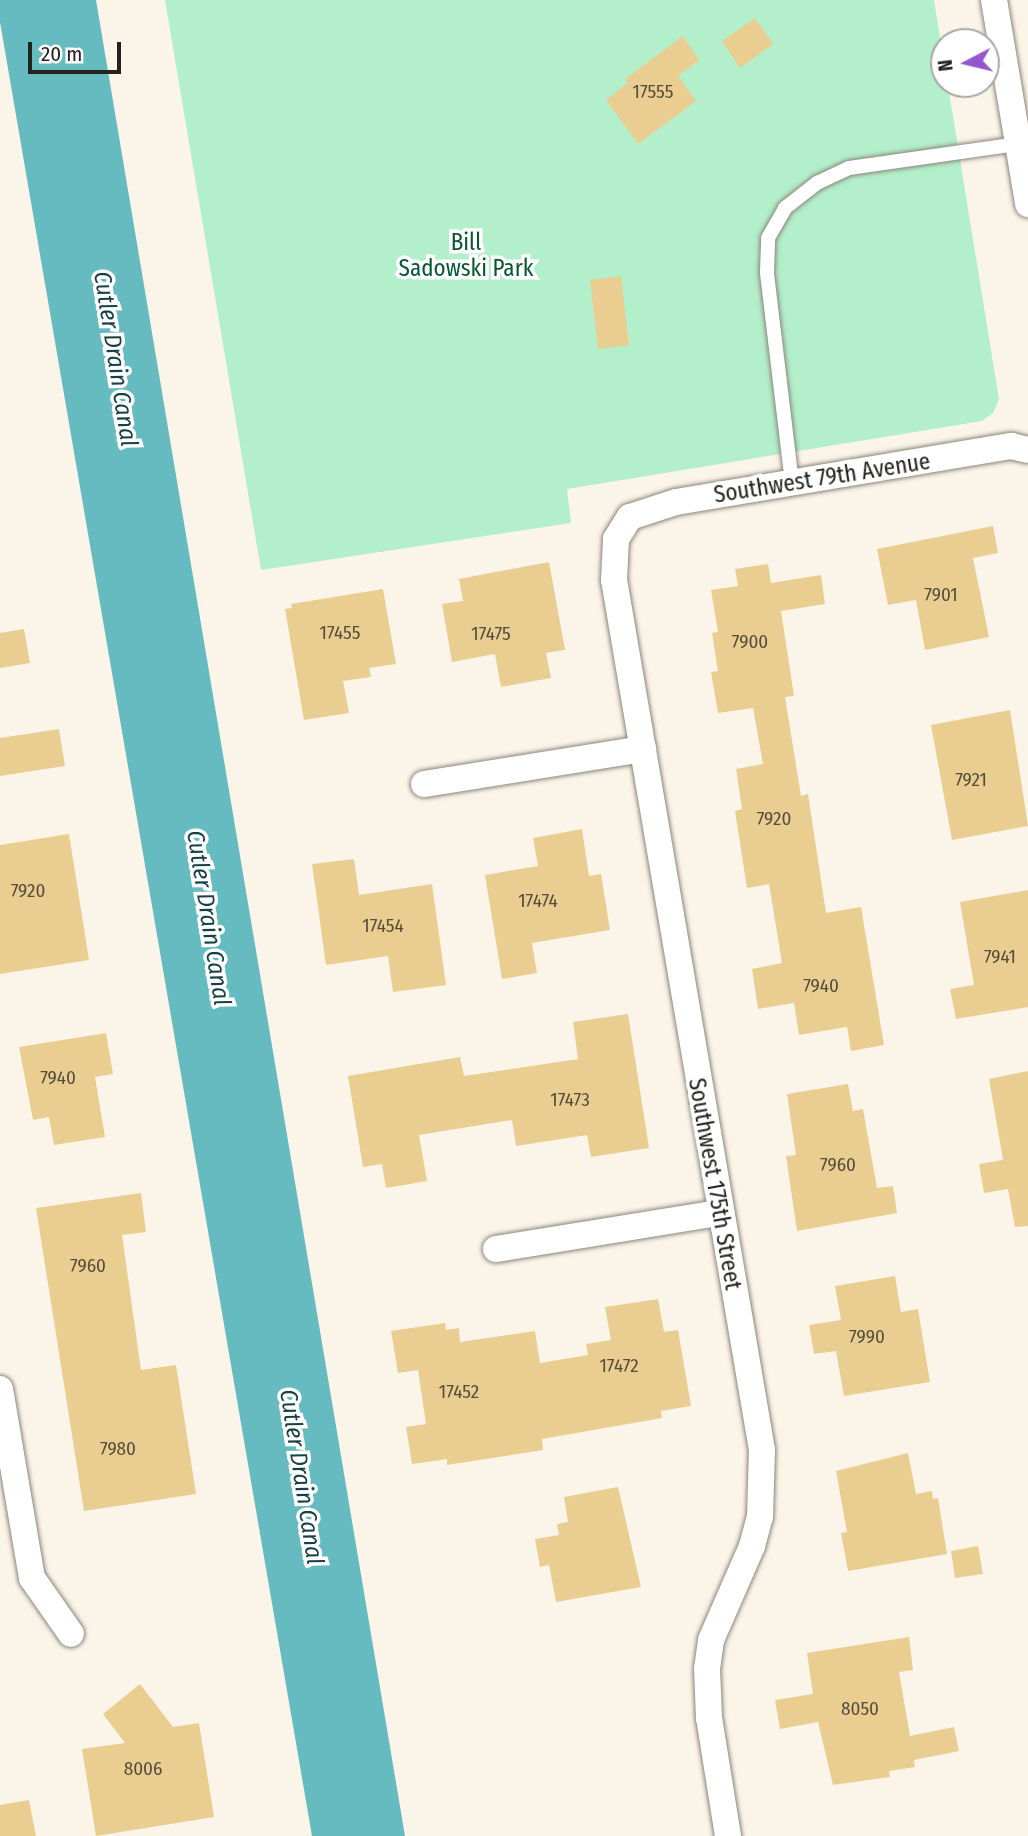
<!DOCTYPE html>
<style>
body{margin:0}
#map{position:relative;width:1028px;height:1836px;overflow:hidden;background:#fbf5e9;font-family:"Fira Sans Condensed",sans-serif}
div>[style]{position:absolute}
.green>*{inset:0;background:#b2efca}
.water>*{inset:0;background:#65bbbf}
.building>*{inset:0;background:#eace91}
.roads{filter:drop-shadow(0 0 2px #8c867b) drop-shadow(0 0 2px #8c867b)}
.lane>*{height:14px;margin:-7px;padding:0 7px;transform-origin:7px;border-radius:7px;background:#fff}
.street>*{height:26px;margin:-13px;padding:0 13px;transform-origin:13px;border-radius:13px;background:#fff}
span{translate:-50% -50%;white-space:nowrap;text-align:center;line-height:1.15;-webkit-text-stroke:7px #fff;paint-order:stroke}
.number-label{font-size:19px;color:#564d3b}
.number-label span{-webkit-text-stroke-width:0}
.park-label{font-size:23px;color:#065533}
.street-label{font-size:23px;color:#24221e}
.water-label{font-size:24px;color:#174042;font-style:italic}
.north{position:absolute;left:930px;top:28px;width:70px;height:70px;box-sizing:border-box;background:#fff;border:2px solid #a7a7a5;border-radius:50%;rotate:263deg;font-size:19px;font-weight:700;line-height:28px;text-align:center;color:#24221e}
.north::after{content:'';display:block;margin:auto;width:24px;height:32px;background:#9657ce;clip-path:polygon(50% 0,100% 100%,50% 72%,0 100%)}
.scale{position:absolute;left:28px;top:42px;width:93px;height:32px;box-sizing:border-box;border:4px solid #24221e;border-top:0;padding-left:9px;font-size:21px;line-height:24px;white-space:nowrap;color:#24221e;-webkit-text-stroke:5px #fff;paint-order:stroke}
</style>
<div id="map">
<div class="green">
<i style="clip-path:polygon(165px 0,934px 0,999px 399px,993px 413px,982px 421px,567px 489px,571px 523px,261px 570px)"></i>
</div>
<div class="water">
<i style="clip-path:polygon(0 0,96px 0,405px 1836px,312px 1836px,0 22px)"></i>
</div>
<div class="building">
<i style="clip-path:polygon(755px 18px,773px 44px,740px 68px,722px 41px)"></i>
<i style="clip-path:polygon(683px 36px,699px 60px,678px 76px,696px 101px,638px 144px,606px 100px,628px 83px,625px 79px)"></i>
<i style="clip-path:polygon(621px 276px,629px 345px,598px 349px,590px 280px)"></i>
<i style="clip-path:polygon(993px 526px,998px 553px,973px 558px,989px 637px,925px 650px,916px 600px,888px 605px,877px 549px)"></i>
<i style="clip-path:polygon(549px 562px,565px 650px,546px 653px,551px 678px,501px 687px,495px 654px,452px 662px,442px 604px,463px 601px,459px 579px)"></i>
<i style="clip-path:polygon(768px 564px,771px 583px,821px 575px,825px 604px,781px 611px,794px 696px,785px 697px,801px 796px,808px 794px,826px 913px,861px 907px,884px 1045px,851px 1051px,847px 1027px,799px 1035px,794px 1003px,758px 1009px,752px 969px,782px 963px,769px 884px,747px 888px,735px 811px,742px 809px,736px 769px,763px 764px,753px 708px,718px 713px,711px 672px,718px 671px,712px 633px,718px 632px,711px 590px,738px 586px,735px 569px)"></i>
<i style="clip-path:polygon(383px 589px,396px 664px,369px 668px,371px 677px,343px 681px,349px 713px,304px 720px,285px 609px,292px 608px,291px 604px)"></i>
<i style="clip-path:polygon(24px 629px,30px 663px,0 668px,0 633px)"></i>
<i style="clip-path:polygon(1010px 710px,1028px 826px,952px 840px,931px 725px)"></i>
<i style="clip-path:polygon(59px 729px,65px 766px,0 776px,0 738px)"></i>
<i style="clip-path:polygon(582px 829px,589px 876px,601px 874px,610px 930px,532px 943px,537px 973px,502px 979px,485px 875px,538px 866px,533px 838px)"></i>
<i style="clip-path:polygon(69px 834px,89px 960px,0 974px,0 845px)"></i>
<i style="clip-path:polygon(354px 859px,359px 895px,432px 884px,446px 985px,393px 992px,388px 956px,326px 965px,312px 864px)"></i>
<i style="clip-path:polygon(1028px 890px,1028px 1007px,956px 1019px,950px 989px,974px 985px,960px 902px)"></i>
<i style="clip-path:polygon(628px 1014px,649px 1148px,591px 1157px,587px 1135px,516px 1146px,512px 1120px,419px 1135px,427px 1181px,386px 1188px,382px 1164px,363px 1167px,348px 1076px,460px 1057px,464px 1076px,578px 1059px,573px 1022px)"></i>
<i style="clip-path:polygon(106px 1033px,113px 1074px,95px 1077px,105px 1137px,54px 1145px,49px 1117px,33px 1120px,19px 1047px)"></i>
<i style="clip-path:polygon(1028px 1071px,1028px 1226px,1015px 1227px,1008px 1189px,984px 1193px,979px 1164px,1003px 1160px,989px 1079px)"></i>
<i style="clip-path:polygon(848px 1084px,853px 1111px,863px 1109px,877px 1188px,893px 1186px,897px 1213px,797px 1231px,786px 1156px,796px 1155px,787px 1094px)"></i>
<i style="clip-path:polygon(141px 1193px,146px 1232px,122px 1235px,141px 1370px,176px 1365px,196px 1494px,84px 1511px,36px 1208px)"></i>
<i style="clip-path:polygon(895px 1276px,901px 1312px,918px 1309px,930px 1382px,844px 1396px,836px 1351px,814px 1354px,809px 1325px,841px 1320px,835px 1286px)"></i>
<i style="clip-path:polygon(658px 1299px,664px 1332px,678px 1330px,691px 1406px,661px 1411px,662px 1418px,542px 1439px,543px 1450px,447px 1465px,447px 1459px,412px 1464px,406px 1427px,426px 1424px,418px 1370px,398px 1373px,391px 1331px,445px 1323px,446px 1330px,459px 1328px,460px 1342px,535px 1331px,540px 1363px,588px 1355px,586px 1344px,611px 1340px,605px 1307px)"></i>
<i style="clip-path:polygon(908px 1453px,916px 1494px,932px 1491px,933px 1499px,938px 1498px,947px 1554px,848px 1571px,841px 1533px,847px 1532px,836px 1471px)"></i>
<i style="clip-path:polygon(618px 1487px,641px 1587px,556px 1602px,549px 1565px,540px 1567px,535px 1539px,559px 1535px,557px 1524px,568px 1522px,564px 1497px)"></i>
<i style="clip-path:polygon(978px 1546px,983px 1574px,955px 1578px,951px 1551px)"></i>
<i style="clip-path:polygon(909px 1637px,913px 1670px,899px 1672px,910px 1736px,954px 1727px,959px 1751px,914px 1760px,915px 1767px,889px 1771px,890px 1777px,833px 1785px,818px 1722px,780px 1729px,775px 1700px,813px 1694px,807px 1653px)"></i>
<i style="clip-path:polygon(140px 1684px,173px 1727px,199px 1723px,214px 1817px,96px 1836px,82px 1749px,125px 1743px,103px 1714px)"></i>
<i style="clip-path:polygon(29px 1800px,36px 1836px,0 1836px,0 1805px)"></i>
</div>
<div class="roads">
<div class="lane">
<i style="left:792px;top:483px;width:212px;rotate:-96.8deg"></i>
<i style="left:767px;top:272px;width:34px;rotate:-88deg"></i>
<i style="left:768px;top:238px;width:34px;rotate:-60deg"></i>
<i style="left:785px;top:208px;width:41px;rotate:-38deg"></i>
<i style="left:817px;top:183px;width:35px;rotate:-25deg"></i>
<i style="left:849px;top:168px;width:171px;rotate:-8.1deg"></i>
</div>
<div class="street">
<i style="left:994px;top:0;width:207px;rotate:80.5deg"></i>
<i style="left:424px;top:784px;width:222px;rotate:-9.1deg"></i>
<i style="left:496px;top:1249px;width:226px;rotate:-9.2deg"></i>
<i style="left:0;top:1389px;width:192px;rotate:80.4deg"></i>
<i style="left:32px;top:1578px;width:68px;rotate:55.1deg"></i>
<i style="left:728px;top:1836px;width:120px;rotate:-99.1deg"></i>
<i style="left:709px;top:1718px;width:49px;rotate:-92.3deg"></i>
<i style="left:707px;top:1669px;width:29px;rotate:-82deg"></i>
<i style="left:711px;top:1640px;width:103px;rotate:-66.4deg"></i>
<i style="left:752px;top:1546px;width:30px;rotate:-75deg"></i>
<i style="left:760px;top:1517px;width:67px;rotate:-88.3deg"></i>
<i style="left:762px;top:1450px;width:882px;rotate:-99.65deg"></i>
<i style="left:614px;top:580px;width:41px;rotate:-87.2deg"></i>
<i style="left:616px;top:539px;width:26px;rotate:-58deg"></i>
<i style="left:630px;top:517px;width:48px;rotate:-18.1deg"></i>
<i style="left:676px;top:502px;width:340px;rotate:-9.5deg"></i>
<i style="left:1011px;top:446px;width:17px;rotate:13deg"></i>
</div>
</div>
<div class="number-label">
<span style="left:653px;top:92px">17555</span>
<span style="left:941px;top:595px">7901</span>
<span style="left:340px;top:633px">17455</span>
<span style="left:491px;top:634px">17475</span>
<span style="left:750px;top:642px">7900</span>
<span style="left:971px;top:780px">7921</span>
<span style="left:774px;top:819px">7920</span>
<span style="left:28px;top:891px">7920</span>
<span style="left:538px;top:901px">17474</span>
<span style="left:383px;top:926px">17454</span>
<span style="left:1000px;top:957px">7941</span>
<span style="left:821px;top:986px">7940</span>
<span style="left:58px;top:1078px">7940</span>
<span style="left:570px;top:1100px">17473</span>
<span style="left:838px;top:1165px">7960</span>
<span style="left:88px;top:1266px">7960</span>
<span style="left:867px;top:1337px">7990</span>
<span style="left:619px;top:1366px">17472</span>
<span style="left:459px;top:1392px">17452</span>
<span style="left:118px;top:1449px">7980</span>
<span style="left:860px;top:1709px">8050</span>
<span style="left:143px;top:1769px">8006</span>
</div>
<div class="park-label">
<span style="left:466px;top:255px">Bill<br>Sadowski Park</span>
</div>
<div class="street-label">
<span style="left:822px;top:478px;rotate:-9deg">Southwest 79th Avenue</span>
<span style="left:715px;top:1184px;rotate:80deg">Southwest 175th Street</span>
</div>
<div class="water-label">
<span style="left:115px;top:359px;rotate:81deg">Cutler Drain Canal</span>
<span style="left:208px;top:918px;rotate:81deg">Cutler Drain Canal</span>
<span style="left:301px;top:1477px;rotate:81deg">Cutler Drain Canal</span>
</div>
<div class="north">N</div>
<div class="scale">20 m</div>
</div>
